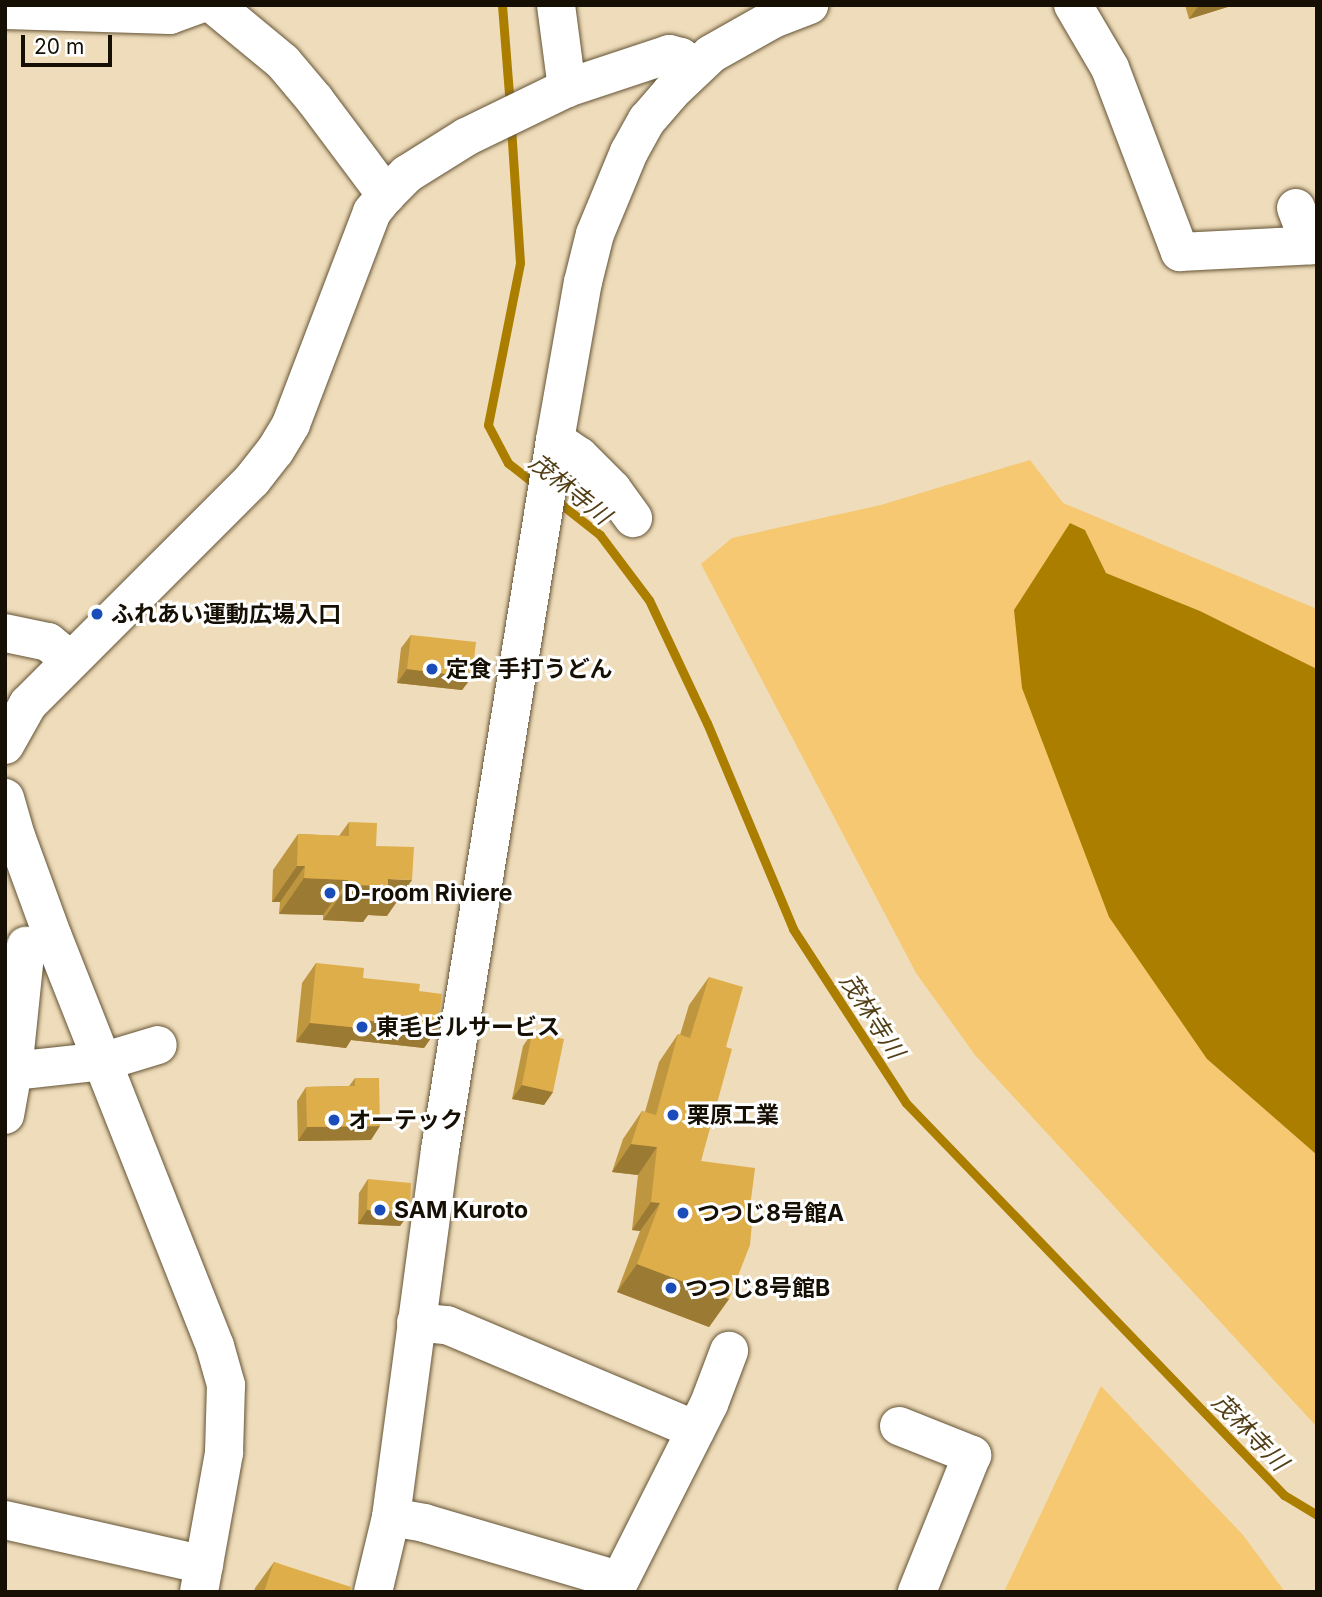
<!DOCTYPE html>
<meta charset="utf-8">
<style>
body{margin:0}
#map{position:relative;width:1322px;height:1597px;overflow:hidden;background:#efdcba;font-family:Inter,"Noto Sans JP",sans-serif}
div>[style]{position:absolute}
.green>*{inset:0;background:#f5c871}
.water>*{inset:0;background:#ac7e00}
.stream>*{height:9px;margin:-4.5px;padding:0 4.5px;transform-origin:4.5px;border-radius:4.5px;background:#ac7e00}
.roads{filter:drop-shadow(0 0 2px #645436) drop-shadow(0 0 2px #645436)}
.minor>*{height:38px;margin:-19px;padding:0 19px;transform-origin:19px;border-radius:19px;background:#fff}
.wall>*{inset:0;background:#bf9640}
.shaded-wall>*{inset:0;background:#9b7a34}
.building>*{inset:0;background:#deae4a}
.dots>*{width:19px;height:19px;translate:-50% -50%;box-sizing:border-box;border:4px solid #fff;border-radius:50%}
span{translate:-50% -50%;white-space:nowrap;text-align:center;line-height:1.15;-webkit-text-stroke:6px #fff;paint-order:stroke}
.poi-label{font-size:23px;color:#150f04;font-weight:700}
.left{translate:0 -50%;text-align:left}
.water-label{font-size:24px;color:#533f16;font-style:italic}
.frame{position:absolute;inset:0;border:7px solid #150f04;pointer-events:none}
.scale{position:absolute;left:21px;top:35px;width:91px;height:32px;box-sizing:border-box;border:4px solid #150f04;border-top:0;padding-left:9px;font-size:21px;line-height:24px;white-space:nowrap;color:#150f04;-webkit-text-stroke:5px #fff;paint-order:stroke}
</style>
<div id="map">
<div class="green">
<i style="clip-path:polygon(1030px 460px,1063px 503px,1317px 609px,1317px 669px,1200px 611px,1106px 573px,1085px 530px,1070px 523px,1047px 562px,1207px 1059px,1317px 1155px,1317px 1427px,975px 1055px,916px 973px,701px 564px,732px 538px,881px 505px)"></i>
<i style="clip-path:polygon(1101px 1386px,1243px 1535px,1285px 1592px,1004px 1592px)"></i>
</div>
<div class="water">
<i style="clip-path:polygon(1070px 523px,1085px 530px,1106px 573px,1200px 611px,1317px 669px,1317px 1155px,1207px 1059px,1109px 917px,1022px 688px,1014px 610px)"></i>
</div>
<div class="stream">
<i style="left:502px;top:5px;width:101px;rotate:85.5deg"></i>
<i style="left:511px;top:127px;width:136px;rotate:86.2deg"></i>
<i style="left:520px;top:263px;width:165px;rotate:101.2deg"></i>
<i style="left:488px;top:425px;width:43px;rotate:62.2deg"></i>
<i style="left:508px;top:463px;width:37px;rotate:38deg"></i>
<i style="left:557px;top:501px;width:55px;rotate:38.3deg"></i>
<i style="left:600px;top:535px;width:81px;rotate:53deg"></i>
<i style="left:649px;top:600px;width:136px;rotate:64.8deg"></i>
<i style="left:707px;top:723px;width:223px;rotate:67.3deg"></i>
<i style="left:793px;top:929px;width:207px;rotate:57deg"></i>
<i style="left:906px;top:1103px;width:545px;rotate:46.04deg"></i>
<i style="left:1284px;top:1495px;width:39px;rotate:31deg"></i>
</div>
<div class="roads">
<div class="minor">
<i style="left:214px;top:5px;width:89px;rotate:39.6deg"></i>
<i style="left:283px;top:62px;width:50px;rotate:49.9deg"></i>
<i style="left:315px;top:100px;width:119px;rotate:53.2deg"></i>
<i style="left:556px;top:5px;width:84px;rotate:82.5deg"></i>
<i style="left:1073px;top:5px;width:73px;rotate:59.6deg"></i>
<i style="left:1110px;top:68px;width:197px;rotate:69.2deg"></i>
<i style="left:1180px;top:252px;width:137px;rotate:-2.9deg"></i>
<i style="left:5px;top:10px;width:165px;rotate:1.7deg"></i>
<i style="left:170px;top:15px;width:30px;rotate:-20deg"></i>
<i style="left:1296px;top:208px;width:40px;rotate:69deg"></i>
<i style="left:555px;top:440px;width:29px;rotate:34deg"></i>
<i style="left:579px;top:456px;width:47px;rotate:45deg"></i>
<i style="left:612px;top:489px;width:36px;rotate:54deg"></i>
<i style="left:5px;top:633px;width:44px;rotate:11.8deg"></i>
<i style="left:48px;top:642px;width:28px;rotate:39deg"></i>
<i style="left:5px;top:745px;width:47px;rotate:-60.7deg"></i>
<i style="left:28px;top:704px;width:317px;rotate:-45deg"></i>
<i style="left:252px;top:480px;width:37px;rotate:-52deg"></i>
<i style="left:275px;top:451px;width:31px;rotate:-59deg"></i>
<i style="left:291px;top:424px;width:227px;rotate:-69.1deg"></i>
<i style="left:372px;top:212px;width:22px;rotate:-51deg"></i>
<i style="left:386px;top:195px;width:30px;rotate:-45deg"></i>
<i style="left:407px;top:174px;width:70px;rotate:-32.1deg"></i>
<i style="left:466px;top:137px;width:112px;rotate:-25.9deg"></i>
<i style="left:567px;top:88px;width:108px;rotate:-18.4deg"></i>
<i style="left:669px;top:54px;width:12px;rotate:14deg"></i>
<i style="left:681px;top:57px;width:16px;rotate:43deg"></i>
<i style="left:5px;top:798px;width:40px;rotate:74deg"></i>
<i style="left:16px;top:836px;width:108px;rotate:69.9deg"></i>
<i style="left:53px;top:937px;width:440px;rotate:68.4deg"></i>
<i style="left:215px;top:1346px;width:41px;rotate:74.2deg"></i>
<i style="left:226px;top:1385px;width:68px;rotate:91.7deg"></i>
<i style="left:224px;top:1453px;width:141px;rotate:100.2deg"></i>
<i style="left:5px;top:1066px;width:9px;rotate:32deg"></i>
<i style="left:13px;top:1071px;width:93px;rotate:-6.2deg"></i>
<i style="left:105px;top:1061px;width:55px;rotate:-16.8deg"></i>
<i style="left:5px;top:1115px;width:45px;rotate:-79.7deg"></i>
<i style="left:13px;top:1071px;width:126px;rotate:-84.1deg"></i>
<i style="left:416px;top:1322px;width:31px;rotate:6deg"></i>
<i style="left:447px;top:1325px;width:270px;rotate:22.9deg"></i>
<i style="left:899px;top:1426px;width:79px;rotate:21.7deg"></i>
<i style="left:972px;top:1455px;width:148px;rotate:111.9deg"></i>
<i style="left:391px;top:1517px;width:34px;rotate:10deg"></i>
<i style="left:424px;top:1523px;width:202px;rotate:16.4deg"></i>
<i style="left:5px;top:1520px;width:204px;rotate:12.7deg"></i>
<i style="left:373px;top:1592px;width:77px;rotate:-76.5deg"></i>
<i style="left:391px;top:1517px;width:370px;rotate:-82.4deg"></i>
<i style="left:440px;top:1150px;width:719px;rotate:-80.8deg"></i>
<i style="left:555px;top:440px;width:160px;rotate:-80deg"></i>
<i style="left:583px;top:282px;width:49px;rotate:-76deg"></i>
<i style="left:595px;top:234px;width:89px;rotate:-67.5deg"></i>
<i style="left:629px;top:152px;width:37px;rotate:-61deg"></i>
<i style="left:647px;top:120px;width:37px;rotate:-49deg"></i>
<i style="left:671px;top:92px;width:55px;rotate:-43.5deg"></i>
<i style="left:711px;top:54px;width:71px;rotate:-29.4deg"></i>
<i style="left:773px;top:19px;width:39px;rotate:-21deg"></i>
<i style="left:614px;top:1592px;width:211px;rotate:-63.2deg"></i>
<i style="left:709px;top:1404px;width:57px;rotate:-69.3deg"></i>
</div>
</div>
<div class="wall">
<i style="clip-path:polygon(1185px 5px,1234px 5px,1189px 19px)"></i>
<i style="clip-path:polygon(411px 635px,472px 677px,462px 690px,397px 683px,401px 648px)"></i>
<i style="clip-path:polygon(349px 822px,376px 846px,387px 916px,368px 915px,363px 922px,323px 920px,323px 915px,279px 914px,280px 902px,272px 902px,273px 870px,298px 834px,339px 836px)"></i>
<i style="clip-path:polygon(316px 963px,363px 978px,419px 991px,438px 1028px,424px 1048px,351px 1040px,346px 1048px,296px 1042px,302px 983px)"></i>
<i style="clip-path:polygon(709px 977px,726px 1047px,701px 1161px,729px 1299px,709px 1327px,617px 1292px,640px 1231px,632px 1230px,638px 1175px,612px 1172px,623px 1139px,642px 1111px,645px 1112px,659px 1062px,678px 1034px,680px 1035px,689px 1005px)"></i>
<i style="clip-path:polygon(532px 1033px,553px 1092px,544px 1105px,512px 1099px,523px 1046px)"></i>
<i style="clip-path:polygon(355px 1078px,371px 1140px,298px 1141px,297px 1101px,306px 1087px,349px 1086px)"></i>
<i style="clip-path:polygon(368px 1179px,410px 1212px,400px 1226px,358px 1224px,359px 1193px)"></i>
<i style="clip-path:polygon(274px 1562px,350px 1592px,254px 1592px,255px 1588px)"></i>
</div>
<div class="shaded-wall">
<i style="clip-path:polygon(1199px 5px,1234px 5px,1189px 19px)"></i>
<i style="clip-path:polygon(407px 669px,472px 677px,462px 690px,397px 683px)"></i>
<i style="clip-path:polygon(297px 866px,305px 866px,280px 902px,272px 902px)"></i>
<i style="clip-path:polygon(304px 878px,348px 880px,323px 915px,279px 914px)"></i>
<i style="clip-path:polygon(388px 879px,412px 880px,387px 916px,368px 915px,363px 922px,323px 920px,348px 885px)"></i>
<i style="clip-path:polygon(361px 1020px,438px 1028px,424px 1048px,351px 1040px,346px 1048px,296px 1042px,310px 1023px)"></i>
<i style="clip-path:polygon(522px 1085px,553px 1092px,544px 1105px,512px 1099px)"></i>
<i style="clip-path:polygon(380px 1126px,371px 1140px,298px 1141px,307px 1127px)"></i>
<i style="clip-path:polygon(631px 1144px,657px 1147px,638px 1175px,612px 1172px)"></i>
<i style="clip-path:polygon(651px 1202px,660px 1203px,640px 1231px,632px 1230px)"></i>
<i style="clip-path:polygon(367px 1210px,410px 1212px,400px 1226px,358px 1224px)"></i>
<i style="clip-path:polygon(637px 1264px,729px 1299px,709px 1327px,617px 1292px)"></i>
</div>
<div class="building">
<i style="clip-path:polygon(411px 635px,476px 642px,472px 677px,407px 669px)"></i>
<i style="clip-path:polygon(349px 822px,377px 823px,376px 846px,414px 847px,412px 880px,388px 879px,388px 886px,348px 885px,348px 880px,304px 878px,305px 866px,297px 866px,298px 834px,349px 836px)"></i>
<i style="clip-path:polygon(316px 963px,364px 968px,363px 978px,420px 984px,419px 991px,442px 994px,438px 1028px,361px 1020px,360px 1028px,310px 1023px)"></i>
<i style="clip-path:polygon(709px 977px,743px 987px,726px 1047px,732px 1049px,701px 1161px,755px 1168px,748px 1223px,752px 1223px,750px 1245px,729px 1299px,637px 1264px,660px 1203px,651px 1202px,657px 1147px,631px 1144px,642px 1111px,656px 1115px,678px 1034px,690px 1038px)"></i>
<i style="clip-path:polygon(532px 1033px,564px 1039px,553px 1092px,522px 1085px)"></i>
<i style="clip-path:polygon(355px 1078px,379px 1078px,380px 1126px,307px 1127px,306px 1087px,355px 1086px)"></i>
<i style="clip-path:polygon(368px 1179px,411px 1183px,410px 1212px,367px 1210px)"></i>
<i style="clip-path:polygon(274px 1562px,351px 1587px,350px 1592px,264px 1592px)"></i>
</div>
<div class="dots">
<i style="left:97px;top:614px;background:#1b4dba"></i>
<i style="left:432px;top:669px;background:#1b4dba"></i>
<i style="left:330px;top:893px;background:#1b4dba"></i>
<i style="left:362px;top:1027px;background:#1b4dba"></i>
<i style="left:673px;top:1115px;background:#1b4dba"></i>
<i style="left:334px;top:1120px;background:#1b4dba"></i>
<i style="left:380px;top:1210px;background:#1b4dba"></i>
<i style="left:683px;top:1213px;background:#1b4dba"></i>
<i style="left:671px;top:1288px;background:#1b4dba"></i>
</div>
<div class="poi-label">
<span class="left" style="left:111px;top:614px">ふれあい運動広場入口</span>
<span class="left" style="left:446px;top:669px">定食 手打うどん</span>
<span class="left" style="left:344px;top:893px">D-room Riviere</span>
<span class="left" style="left:376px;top:1027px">東毛ビルサービス</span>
<span class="left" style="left:687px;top:1115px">栗原工業</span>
<span class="left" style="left:348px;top:1120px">オーテック</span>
<span class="left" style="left:394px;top:1210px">SAM Kuroto</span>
<span class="left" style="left:697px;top:1213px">つつじ8号館A</span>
<span class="left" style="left:685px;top:1288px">つつじ8号館B</span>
</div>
<div class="water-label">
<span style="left:570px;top:489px;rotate:39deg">茂林寺川</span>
<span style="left:872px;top:1016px;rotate:57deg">茂林寺川</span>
<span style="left:1250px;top:1432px;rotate:46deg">茂林寺川</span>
</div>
<div class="frame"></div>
<div class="scale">20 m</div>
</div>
